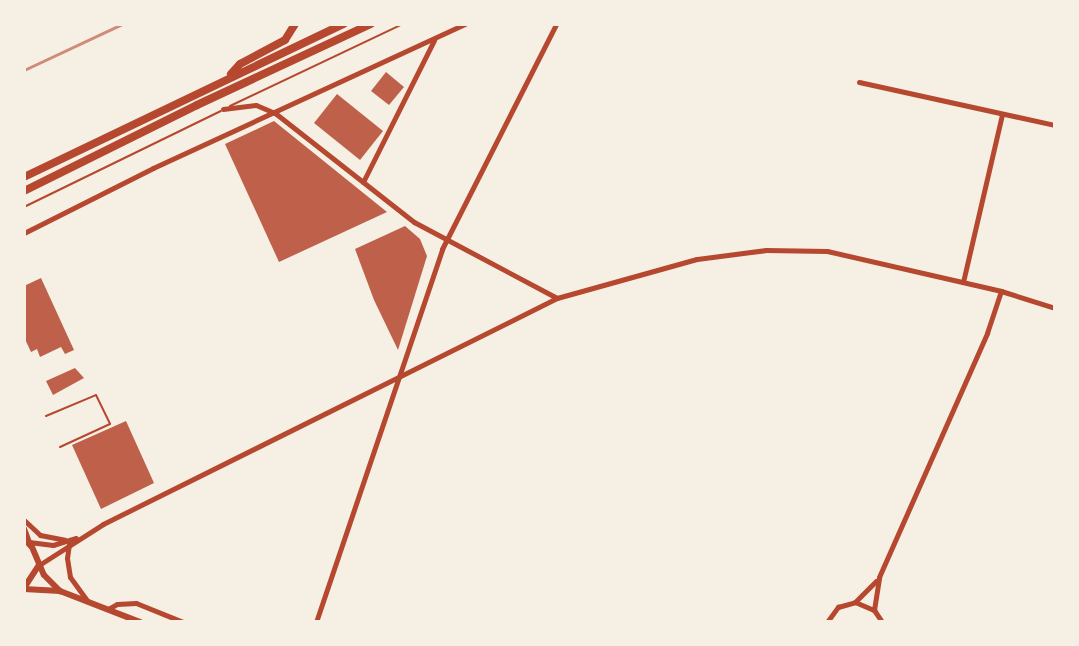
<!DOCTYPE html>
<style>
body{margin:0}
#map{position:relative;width:1079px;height:646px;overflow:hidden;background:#f6efe4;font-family:Signika,sans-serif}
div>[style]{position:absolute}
.building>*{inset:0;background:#bf614a}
.service>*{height:2px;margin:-1px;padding:0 1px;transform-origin:1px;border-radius:1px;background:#b5482f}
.minor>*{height:5px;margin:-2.5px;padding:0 2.5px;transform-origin:2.5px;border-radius:2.5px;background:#b5482f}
.tertiary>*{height:6px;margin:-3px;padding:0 3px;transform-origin:3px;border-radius:3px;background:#b5482f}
.trunk>*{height:8px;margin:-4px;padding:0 4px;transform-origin:4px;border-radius:4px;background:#b5482f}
.rail>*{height:3px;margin:-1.5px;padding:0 1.5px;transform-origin:1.5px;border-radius:1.5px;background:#cf8b77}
span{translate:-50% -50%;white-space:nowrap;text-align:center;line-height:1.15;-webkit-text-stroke:6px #f6efe4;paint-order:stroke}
.frame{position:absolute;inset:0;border:26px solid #f6efe4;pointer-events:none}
</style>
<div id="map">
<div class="building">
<i style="clip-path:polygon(386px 72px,404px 87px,389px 105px,371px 91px)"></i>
<i style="clip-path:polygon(337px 94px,383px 131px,360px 160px,314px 123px)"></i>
<i style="clip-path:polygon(274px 121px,387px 212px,279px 262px,225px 144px)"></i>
<i style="clip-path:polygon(405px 226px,420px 239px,427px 256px,398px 350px,374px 300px,355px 249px)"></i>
<i style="clip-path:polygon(41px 278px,74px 350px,65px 354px,61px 347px,40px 357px,37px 349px,31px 352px,24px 337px,24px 286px)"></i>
<i style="clip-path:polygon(75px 368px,84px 378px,53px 395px,46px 381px)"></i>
<i style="clip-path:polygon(126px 421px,154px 483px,101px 509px,72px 445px)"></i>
</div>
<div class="service">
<i style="left:230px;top:106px;width:191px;rotate:-25.4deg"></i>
<i style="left:24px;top:207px;width:219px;rotate:-26deg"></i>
<i style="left:46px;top:416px;width:54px;rotate:-22.8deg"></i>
<i style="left:96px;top:395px;width:32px;rotate:64deg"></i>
<i style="left:110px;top:424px;width:55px;rotate:155.3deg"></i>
</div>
<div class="minor">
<i style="left:859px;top:82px;width:201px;rotate:12.4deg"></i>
<i style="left:223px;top:109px;width:33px;rotate:-7deg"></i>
<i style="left:256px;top:105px;width:21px;rotate:23deg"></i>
<i style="left:275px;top:113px;width:177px;rotate:38.1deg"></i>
<i style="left:414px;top:222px;width:162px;rotate:28deg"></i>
<i style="left:363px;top:182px;width:159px;rotate:-63.4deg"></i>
<i style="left:24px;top:233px;width:144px;rotate:-26.7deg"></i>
<i style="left:153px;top:168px;width:344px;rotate:-24.8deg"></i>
<i style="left:963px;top:282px;width:172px;rotate:-76.9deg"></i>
<i style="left:24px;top:520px;width:22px;rotate:43deg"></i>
<i style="left:40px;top:535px;width:25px;rotate:11deg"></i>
<i style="left:24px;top:528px;width:15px;rotate:70deg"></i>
<i style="left:29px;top:542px;width:24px;rotate:7deg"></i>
<i style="left:53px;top:545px;width:24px;rotate:-17deg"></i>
<i style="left:69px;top:544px;width:14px;rotate:98deg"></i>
<i style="left:67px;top:558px;width:19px;rotate:81deg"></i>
<i style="left:70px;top:577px;width:29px;rotate:54deg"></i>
<i style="left:39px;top:565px;width:76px;rotate:-32.6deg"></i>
<i style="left:103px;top:524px;width:507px;rotate:-26.46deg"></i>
<i style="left:557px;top:298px;width:145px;rotate:-15.6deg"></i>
<i style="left:697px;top:259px;width:70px;rotate:-7.4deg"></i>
<i style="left:766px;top:250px;width:61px;rotate:0.9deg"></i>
<i style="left:827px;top:251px;width:179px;rotate:12.9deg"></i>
<i style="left:1001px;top:291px;width:57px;rotate:17.5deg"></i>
<i style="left:855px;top:602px;width:30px;rotate:-45deg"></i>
<i style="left:108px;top:609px;width:10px;rotate:-29deg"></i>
<i style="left:117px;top:604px;width:19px;rotate:-3deg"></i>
<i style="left:136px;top:603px;width:51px;rotate:22deg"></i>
<i style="left:874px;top:610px;width:33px;rotate:-81deg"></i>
<i style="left:879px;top:577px;width:267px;rotate:-66.1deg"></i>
<i style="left:987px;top:333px;width:44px;rotate:-71.6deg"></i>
<i style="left:316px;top:622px;width:394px;rotate:-71.3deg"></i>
<i style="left:442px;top:249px;width:252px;rotate:-63.1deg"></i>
<i style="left:827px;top:622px;width:19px;rotate:-54deg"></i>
<i style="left:838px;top:607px;width:18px;rotate:-16deg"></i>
<i style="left:855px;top:602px;width:21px;rotate:23deg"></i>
<i style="left:874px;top:610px;width:14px;rotate:56deg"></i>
</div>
<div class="tertiary">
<i style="left:24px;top:539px;width:11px;rotate:45deg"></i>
<i style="left:32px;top:547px;width:30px;rotate:67deg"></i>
<i style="left:44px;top:575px;width:23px;rotate:45deg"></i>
<i style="left:24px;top:588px;width:27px;rotate:-57deg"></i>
<i style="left:24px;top:589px;width:36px;rotate:3deg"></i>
<i style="left:60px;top:591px;width:86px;rotate:21.2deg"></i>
</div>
<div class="trunk">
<i style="left:231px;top:74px;width:13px;rotate:-48deg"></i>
<i style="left:240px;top:64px;width:51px;rotate:-28.1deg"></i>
<i style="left:285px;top:40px;width:19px;rotate:-58deg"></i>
<i style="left:24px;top:177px;width:355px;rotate:-25.6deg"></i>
<i style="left:24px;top:191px;width:193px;rotate:-26.4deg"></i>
<i style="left:197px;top:105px;width:192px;rotate:-25deg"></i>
</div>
<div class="rail">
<i style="left:24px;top:70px;width:108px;rotate:-25.1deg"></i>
</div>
<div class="frame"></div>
</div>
